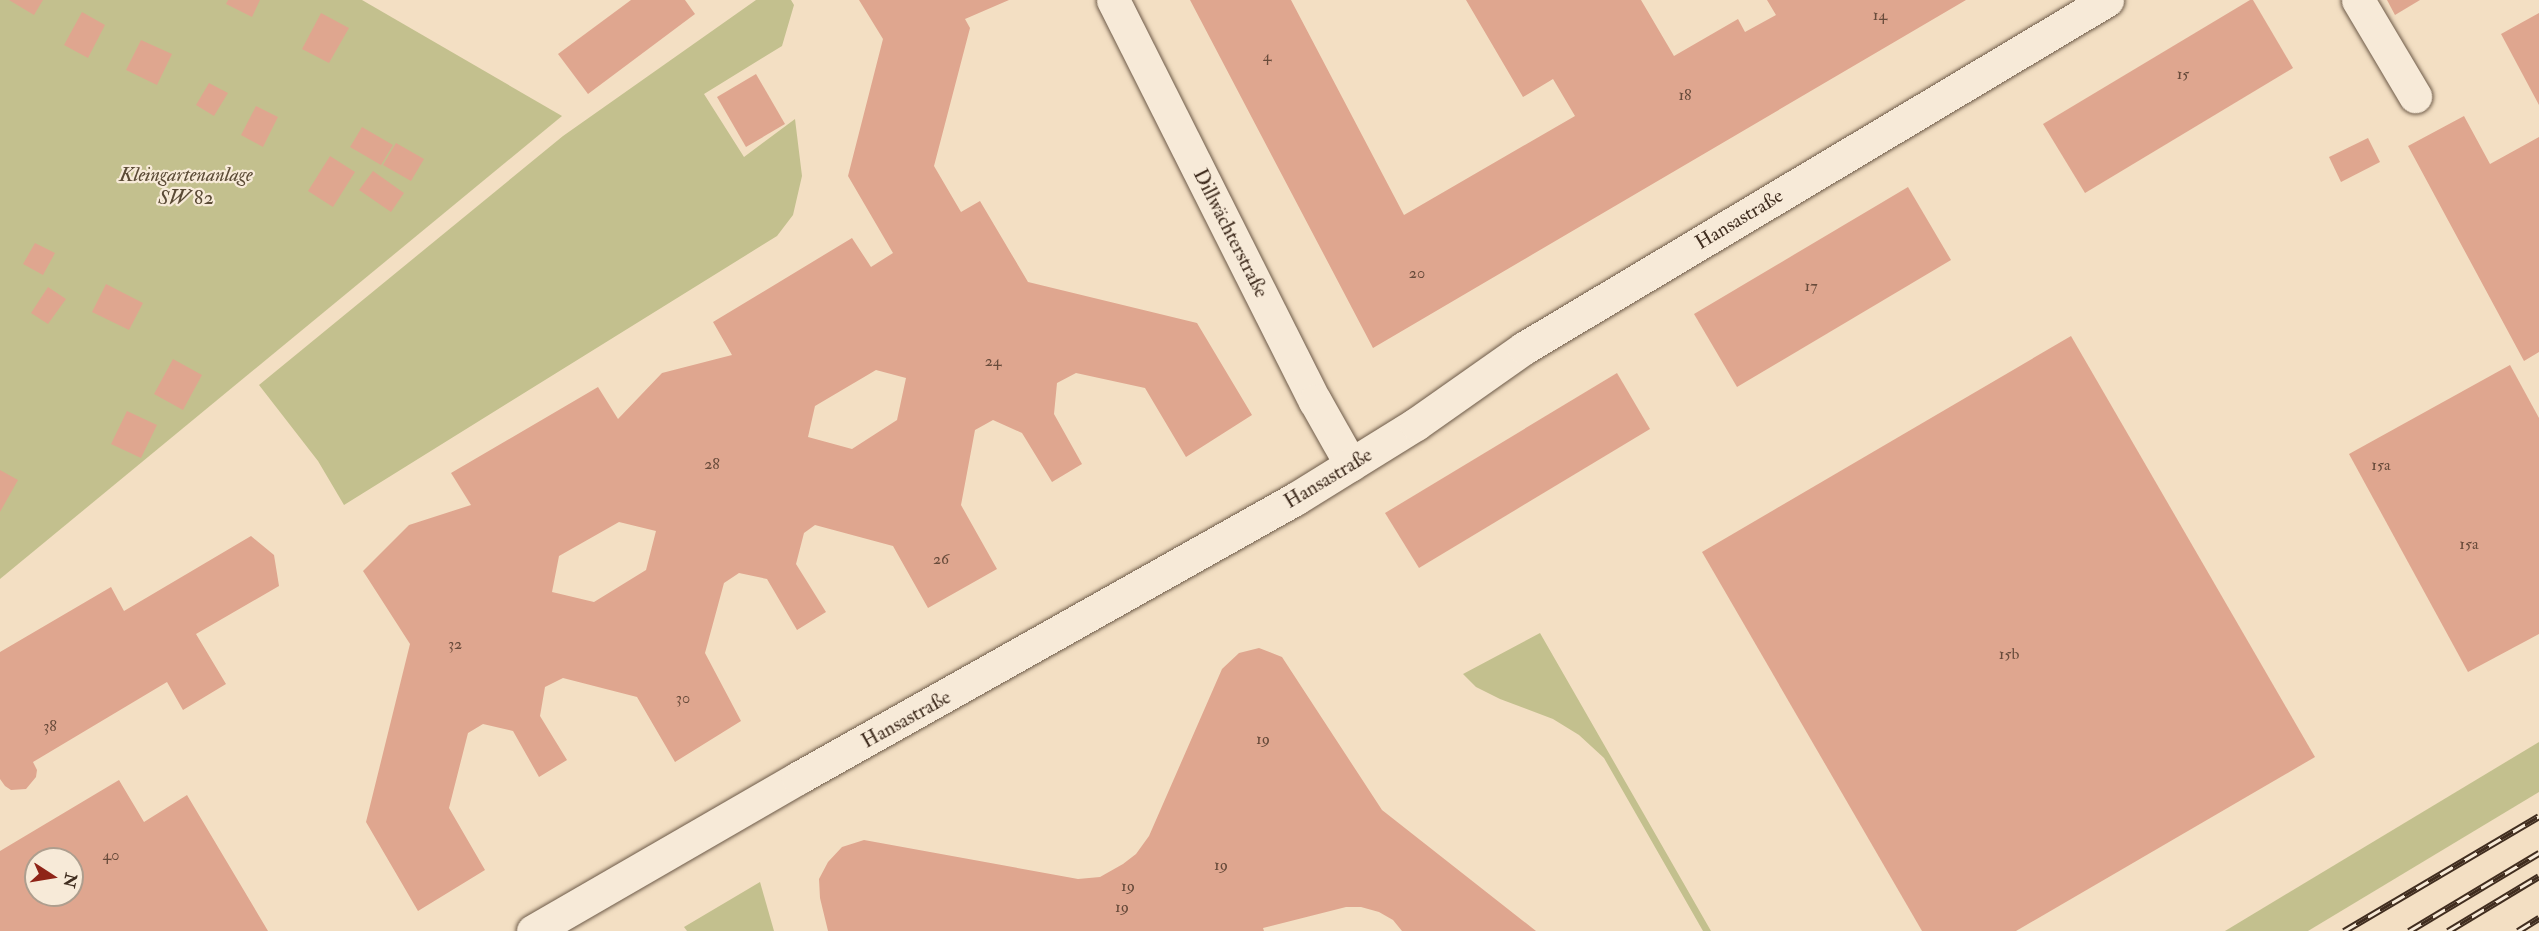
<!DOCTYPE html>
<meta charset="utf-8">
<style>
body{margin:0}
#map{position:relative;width:2539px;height:931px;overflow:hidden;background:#f3dfc3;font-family:"IM FELL Double Pica",serif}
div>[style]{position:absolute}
.green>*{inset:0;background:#c3c08e}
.building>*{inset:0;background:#dfa68f}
.roads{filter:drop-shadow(0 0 2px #6d5a48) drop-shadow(0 0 2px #6d5a48)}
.minor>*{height:33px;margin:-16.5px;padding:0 16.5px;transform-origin:16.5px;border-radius:16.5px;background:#f7ead8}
.rail>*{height:7px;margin-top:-3.5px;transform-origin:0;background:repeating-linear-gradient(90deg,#f7ead8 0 14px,#402d1f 0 28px);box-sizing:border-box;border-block:2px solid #402d1f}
span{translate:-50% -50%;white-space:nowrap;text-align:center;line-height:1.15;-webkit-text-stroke:4.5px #f7ead8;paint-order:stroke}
.number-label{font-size:16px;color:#684b3b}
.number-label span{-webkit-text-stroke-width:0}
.park-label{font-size:20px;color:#5a4a35;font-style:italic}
.street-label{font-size:20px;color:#402d1f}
.north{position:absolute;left:24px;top:847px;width:60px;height:60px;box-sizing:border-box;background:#f7ead8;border:2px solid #ae9e8e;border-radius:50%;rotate:102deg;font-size:16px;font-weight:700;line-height:24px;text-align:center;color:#402d1f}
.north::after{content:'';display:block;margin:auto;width:21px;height:27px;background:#8f2418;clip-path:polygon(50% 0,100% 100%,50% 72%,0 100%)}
</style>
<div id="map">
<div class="green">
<i style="clip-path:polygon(0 0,362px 0,562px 116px,0 579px)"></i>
<i style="clip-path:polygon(756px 0,791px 0,794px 5px,782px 46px,704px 94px,744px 157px,795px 119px,802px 176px,793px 215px,777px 236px,344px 505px,318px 461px,259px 385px,563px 136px)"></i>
<i style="clip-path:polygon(1540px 633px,1711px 931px,1703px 931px,1604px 758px,1579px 735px,1553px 719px,1500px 699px,1476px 687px,1463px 674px)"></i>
<i style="clip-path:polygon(2539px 742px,2539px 792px,2308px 931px,2225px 931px)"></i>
<i style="clip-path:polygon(760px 882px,774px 931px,687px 931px,684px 927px)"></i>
</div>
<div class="building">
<i style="clip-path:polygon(9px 0,43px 0,34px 15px)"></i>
<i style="clip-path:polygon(228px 0,260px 0,252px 17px,226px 4px)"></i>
<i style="clip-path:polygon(631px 0,685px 0,695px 14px,588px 94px,558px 54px)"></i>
<i style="clip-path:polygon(evenodd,859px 0,1009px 0,965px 19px,970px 28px,934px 166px,961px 212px,980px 201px,1028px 282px,1197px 323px,1252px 415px,1186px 457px,1145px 388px,1076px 373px,1057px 383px,1054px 414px,1082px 464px,1052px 482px,1022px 433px,993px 420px,975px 430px,961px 505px,997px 569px,928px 608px,893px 546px,815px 525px,804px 533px,796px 564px,826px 612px,797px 630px,767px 579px,739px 573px,724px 583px,705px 653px,741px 721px,675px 762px,637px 697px,563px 678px,545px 687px,540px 716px,567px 760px,539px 777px,513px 731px,483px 724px,468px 733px,449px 808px,485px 870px,418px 911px,366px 822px,410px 644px,363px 571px,409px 525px,471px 505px,451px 473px,598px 387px,618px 419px,662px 373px,732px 355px,713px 322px,852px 238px,871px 267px,893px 253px,848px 176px,883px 39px,859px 0,876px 370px,906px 378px,897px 420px,852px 449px,808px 437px,815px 406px,876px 370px,859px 0,619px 522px,656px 531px,646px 570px,594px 602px,552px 592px,559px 556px,619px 522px)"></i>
<i style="clip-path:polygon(1190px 0,1291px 0,1404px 215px,1575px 116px,1553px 79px,1523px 97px,1466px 0,1641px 0,1674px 56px,1738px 19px,1745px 32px,1776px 15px,1767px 0,1966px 0,1373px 348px)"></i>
<i style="clip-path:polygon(2250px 0,2253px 0,2293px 68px,2085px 193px,2043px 124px)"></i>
<i style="clip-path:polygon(2387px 0,2420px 0,2395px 15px)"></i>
<i style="clip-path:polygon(82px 12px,105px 25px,88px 58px,64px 45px)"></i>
<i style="clip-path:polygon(321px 13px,349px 28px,329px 63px,302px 49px)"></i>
<i style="clip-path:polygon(2539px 13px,2539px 105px,2501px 34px)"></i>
<i style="clip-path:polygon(141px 40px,172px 54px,157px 85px,126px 70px)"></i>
<i style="clip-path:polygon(756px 74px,785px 124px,746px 147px,717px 97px)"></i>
<i style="clip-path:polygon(209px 83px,228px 93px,214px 116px,196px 105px)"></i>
<i style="clip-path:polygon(256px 106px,278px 117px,263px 147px,241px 135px)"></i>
<i style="clip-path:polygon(2464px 116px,2490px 164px,2539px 137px,2539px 352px,2524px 361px,2408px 146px)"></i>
<i style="clip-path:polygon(362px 127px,393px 145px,381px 165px,350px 147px)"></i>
<i style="clip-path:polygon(2368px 138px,2380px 162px,2341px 182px,2329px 157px)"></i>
<i style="clip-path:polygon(396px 143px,424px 159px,411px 181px,383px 165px)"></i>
<i style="clip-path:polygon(330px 156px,355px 172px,333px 207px,308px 191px)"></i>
<i style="clip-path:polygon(373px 171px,404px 193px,391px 212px,359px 190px)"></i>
<i style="clip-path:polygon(1908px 187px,1951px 260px,1737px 387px,1694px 314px)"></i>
<i style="clip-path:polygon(35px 243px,55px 253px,43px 275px,23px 264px)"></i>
<i style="clip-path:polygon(106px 284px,143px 303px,129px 330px,92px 312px)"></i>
<i style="clip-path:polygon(48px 287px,66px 299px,48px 324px,31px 313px)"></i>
<i style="clip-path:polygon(2071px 336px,2315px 757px,2016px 931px,1922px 931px,1702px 552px)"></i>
<i style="clip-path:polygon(173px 359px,202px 375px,183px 410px,154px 394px)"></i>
<i style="clip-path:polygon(2510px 365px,2539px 418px,2539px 634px,2468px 672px,2349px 454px)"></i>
<i style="clip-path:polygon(1617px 373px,1650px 429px,1419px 568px,1385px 513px)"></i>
<i style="clip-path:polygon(127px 411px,157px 425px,141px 458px,111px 444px)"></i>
<i style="clip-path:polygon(0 470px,18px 480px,0 512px)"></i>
<i style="clip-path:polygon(251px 536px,274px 555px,279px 586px,196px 634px,226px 684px,183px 710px,167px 682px,33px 762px,37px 770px,36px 777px,26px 789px,11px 790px,5px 786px,0 779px,0 652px,111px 587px,124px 611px)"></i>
<i style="clip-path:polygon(1259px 648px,1282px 657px,1382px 810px,1536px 931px,1402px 931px,1393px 920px,1379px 912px,1361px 907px,1346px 907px,1263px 928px,1264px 931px,828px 931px,820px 898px,819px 879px,828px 862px,842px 847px,864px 840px,1078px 879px,1100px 877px,1123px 864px,1136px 854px,1149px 836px,1222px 669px,1239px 653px)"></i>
<i style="clip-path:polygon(evenodd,119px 780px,144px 822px,187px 795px,268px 931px,0 931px,0 851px,119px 780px,36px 859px,72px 859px,72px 895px,36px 895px,36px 859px)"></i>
</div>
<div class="roads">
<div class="minor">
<i style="left:1113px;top:0;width:449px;rotate:63.3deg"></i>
<i style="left:1315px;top:401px;width:73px;rotate:60.6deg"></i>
<i style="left:2358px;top:0;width:112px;rotate:59.3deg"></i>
<i style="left:533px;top:931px;width:306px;rotate:-30deg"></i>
<i style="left:798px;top:778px;width:570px;rotate:-29.31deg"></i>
<i style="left:1295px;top:499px;width:142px;rotate:-31.8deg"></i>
<i style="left:1416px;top:424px;width:132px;rotate:-35.1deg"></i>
<i style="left:1524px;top:348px;width:679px;rotate:-30.83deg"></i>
</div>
</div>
<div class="rail">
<i style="left:2344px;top:931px;width:226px;rotate:-30.5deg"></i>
<i style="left:2409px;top:931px;width:152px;rotate:-31deg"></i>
<i style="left:2448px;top:931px;width:106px;rotate:-31.1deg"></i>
<i style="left:2518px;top:931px;width:25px;rotate:-32deg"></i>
</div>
<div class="number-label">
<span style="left:1880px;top:15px">14</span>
<span style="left:1267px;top:56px">4</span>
<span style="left:2183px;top:74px">15</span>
<span style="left:1685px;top:95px">18</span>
<span style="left:1417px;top:273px">20</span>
<span style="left:1811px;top:286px">17</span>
<span style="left:993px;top:361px">24</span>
<span style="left:712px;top:464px">28</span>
<span style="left:2381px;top:465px">15a</span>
<span style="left:2469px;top:544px">15a</span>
<span style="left:941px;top:559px">26</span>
<span style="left:455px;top:644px">32</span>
<span style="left:2009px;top:654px">15b</span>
<span style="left:683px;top:698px">30</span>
<span style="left:50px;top:726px">38</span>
<span style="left:1263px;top:739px">19</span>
<span style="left:111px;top:855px">40</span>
<span style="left:1221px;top:865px">19</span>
<span style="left:1128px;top:886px">19</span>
<span style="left:1122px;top:907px">19</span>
</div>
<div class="park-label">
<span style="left:186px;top:186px">Kleingartenanlage<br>SW 82</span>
</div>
<div class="street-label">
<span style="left:1739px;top:219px;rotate:-31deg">Hansastraße</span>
<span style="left:1231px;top:233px;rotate:63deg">Dillwächterstraße</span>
<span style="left:1328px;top:478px;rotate:-31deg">Hansastraße</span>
<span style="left:906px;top:719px;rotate:-29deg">Hansastraße</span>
</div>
<div class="north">N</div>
</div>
